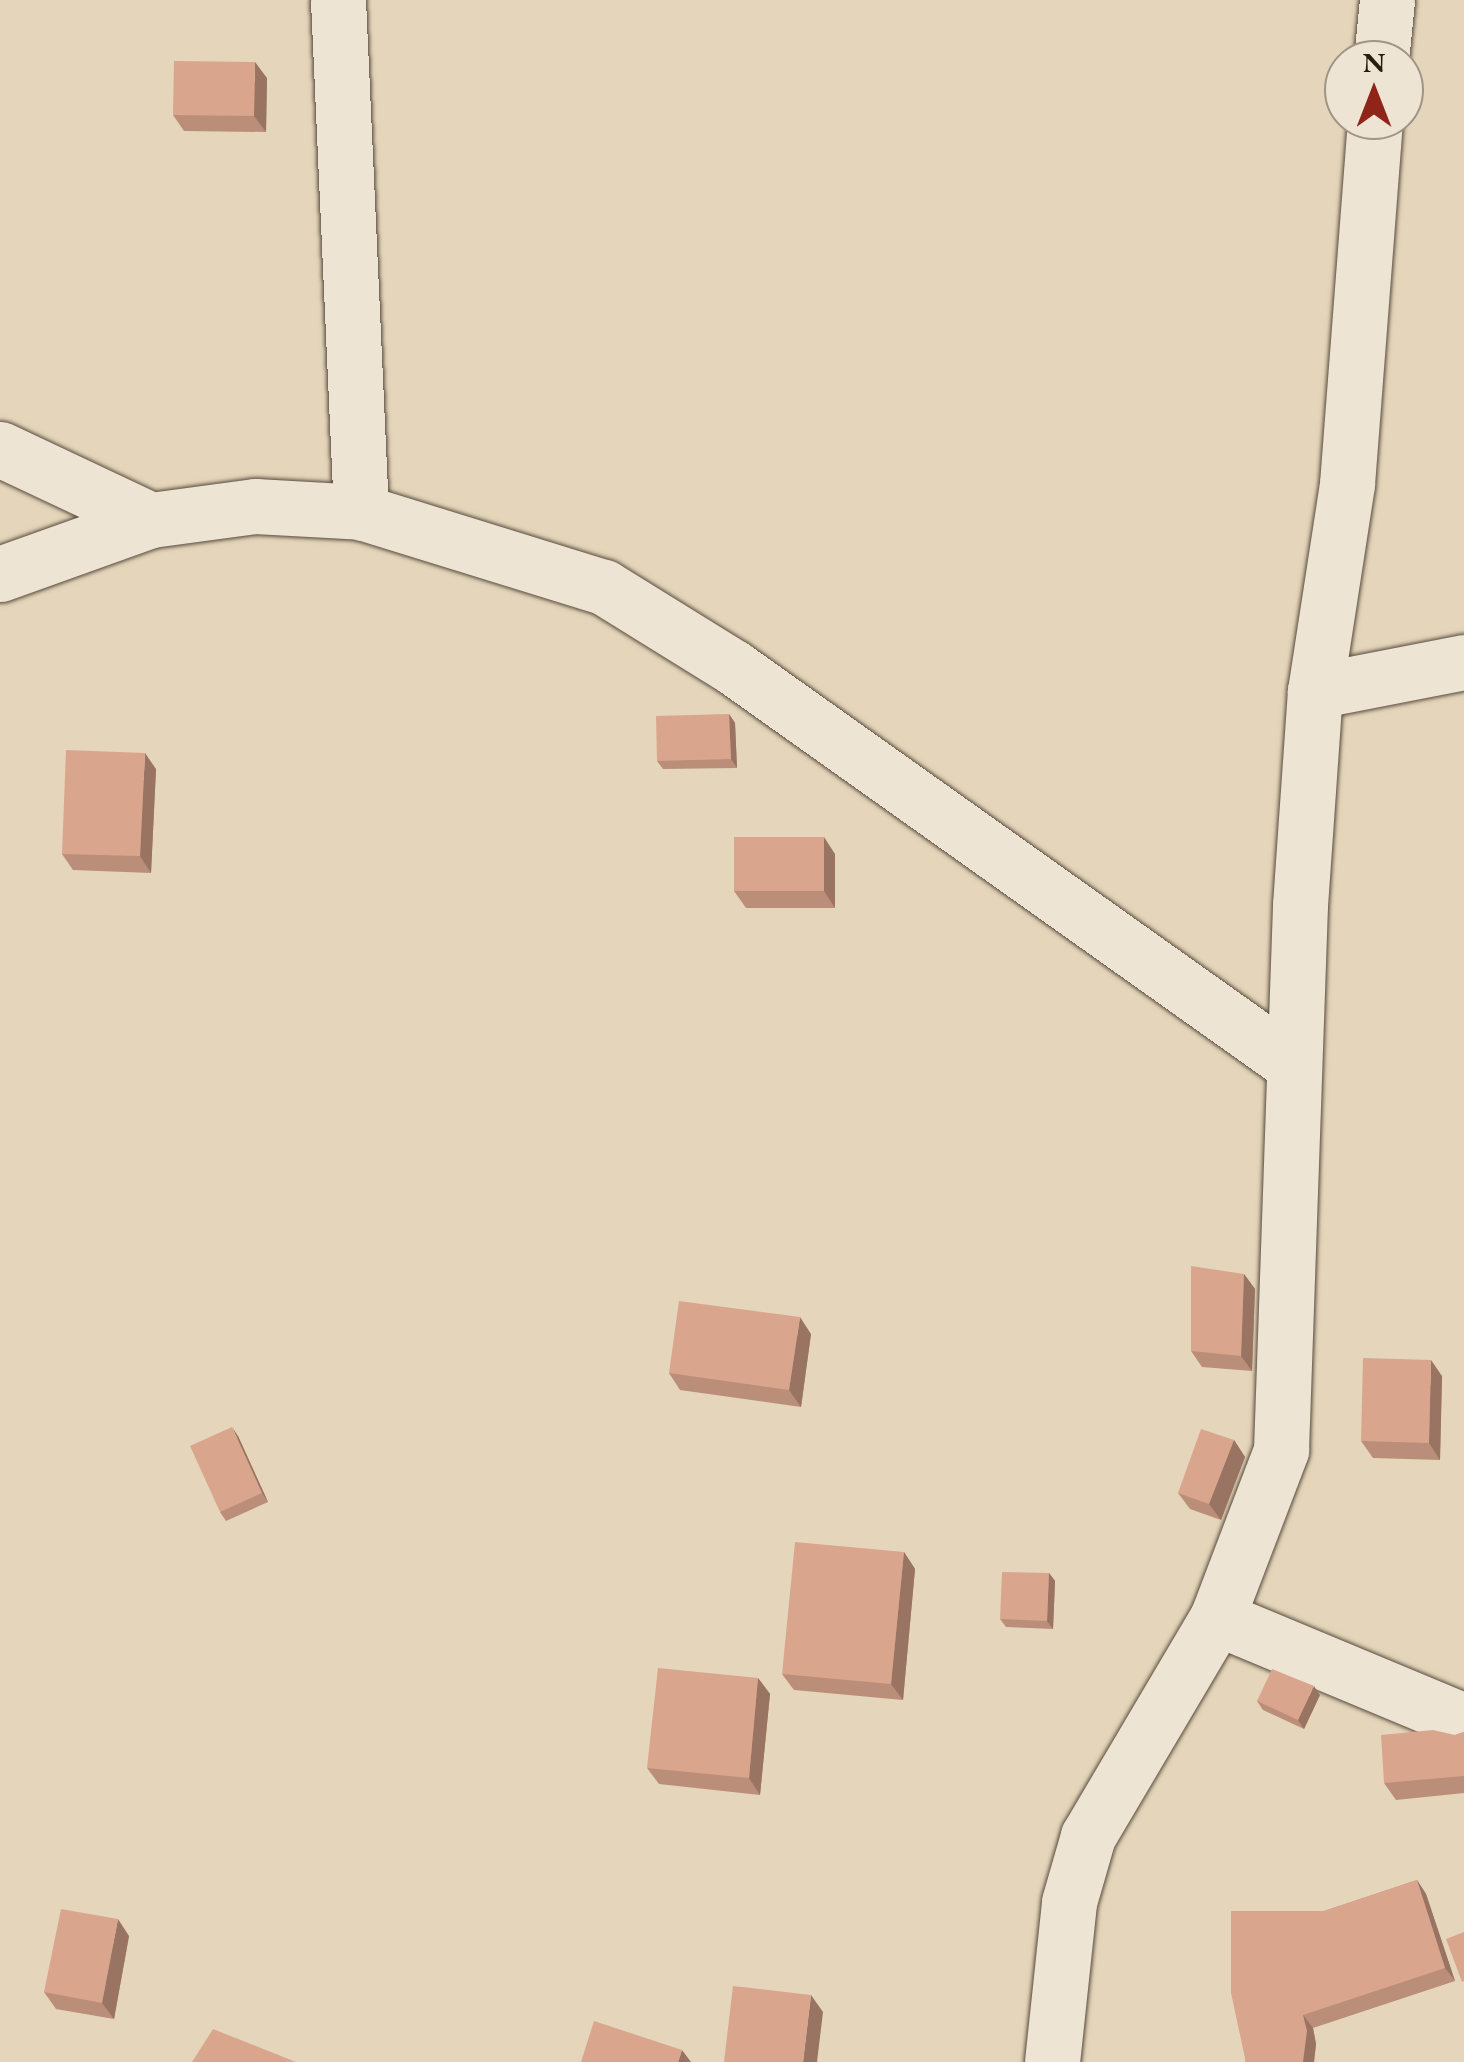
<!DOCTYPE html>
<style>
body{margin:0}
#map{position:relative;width:1464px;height:2062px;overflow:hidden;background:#e5d6bb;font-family:"EB Garamond",serif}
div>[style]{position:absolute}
.roads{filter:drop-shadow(0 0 2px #574a3c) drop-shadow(0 0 2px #574a3c)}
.minor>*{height:55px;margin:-27.5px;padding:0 27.5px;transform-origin:27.5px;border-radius:27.5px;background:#eee4d3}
.wall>*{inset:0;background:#bb8e79}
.shaded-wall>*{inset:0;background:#997463}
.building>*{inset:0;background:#daa58d}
span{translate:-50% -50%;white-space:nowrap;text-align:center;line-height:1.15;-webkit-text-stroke:8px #eee4d3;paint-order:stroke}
.north{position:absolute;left:1324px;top:40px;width:100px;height:100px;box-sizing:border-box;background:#eee4d3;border:2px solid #9f9485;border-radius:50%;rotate:0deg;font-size:28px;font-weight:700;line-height:40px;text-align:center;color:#281c11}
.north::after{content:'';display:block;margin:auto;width:35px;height:45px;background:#8f2418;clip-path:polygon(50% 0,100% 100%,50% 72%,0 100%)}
</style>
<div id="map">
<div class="roads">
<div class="minor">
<i style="left:338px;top:0;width:513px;rotate:87.43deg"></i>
<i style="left:1381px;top:60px;width:60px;rotate:-84.3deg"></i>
<i style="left:0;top:449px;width:167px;rotate:25.2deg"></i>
<i style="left:0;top:574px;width:160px;rotate:-19.7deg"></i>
<i style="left:151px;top:520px;width:105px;rotate:-7.7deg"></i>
<i style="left:255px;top:506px;width:106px;rotate:3.2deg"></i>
<i style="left:361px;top:512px;width:254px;rotate:17.2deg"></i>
<i style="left:604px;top:587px;width:152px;rotate:31.8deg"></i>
<i style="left:733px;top:667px;width:686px;rotate:35.38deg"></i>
<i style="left:1315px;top:691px;width:152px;rotate:-11deg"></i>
<i style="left:1217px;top:1618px;width:268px;rotate:22.6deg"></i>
<i style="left:1052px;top:2062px;width:161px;rotate:-83.9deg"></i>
<i style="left:1069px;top:1902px;width:69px;rotate:-73.9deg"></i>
<i style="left:1088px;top:1836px;width:253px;rotate:-59.4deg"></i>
<i style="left:1217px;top:1618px;width:180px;rotate:-69.1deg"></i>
<i style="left:1281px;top:1450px;width:545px;rotate:-88deg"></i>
<i style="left:1300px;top:905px;width:215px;rotate:-86deg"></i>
<i style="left:1315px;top:691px;width:209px;rotate:-81.2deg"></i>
<i style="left:1347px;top:484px;width:365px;rotate:-85.6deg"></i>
</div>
</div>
<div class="wall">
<i style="clip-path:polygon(267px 78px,266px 132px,184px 131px,173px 115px)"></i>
<i style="clip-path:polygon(729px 714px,735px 723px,737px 768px,663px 769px,657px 761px)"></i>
<i style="clip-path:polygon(156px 769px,151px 873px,73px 870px,62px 854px)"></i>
<i style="clip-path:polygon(835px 854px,835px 908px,746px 908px,734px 891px)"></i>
<i style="clip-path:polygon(1244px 1274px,1255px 1289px,1252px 1371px,1202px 1367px,1191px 1351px)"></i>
<i style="clip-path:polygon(811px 1334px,801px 1407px,680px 1390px,669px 1373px)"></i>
<i style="clip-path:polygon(1442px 1376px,1440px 1460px,1373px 1458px,1361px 1441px)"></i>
<i style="clip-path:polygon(238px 1436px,268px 1502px,226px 1521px,220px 1512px)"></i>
<i style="clip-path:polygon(1234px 1440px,1245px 1457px,1221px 1520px,1190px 1509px,1178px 1493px)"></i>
<i style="clip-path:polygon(904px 1552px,915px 1569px,903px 1700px,794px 1690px,782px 1674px)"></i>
<i style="clip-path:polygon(1049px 1573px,1055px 1581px,1053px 1629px,1006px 1627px,1000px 1619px)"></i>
<i style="clip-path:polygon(758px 1678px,770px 1694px,760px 1795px,659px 1784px,647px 1768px)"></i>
<i style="clip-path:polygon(1320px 1695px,1304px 1729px,1263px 1710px,1257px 1701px)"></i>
<i style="clip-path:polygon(1464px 1732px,1464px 1793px,1396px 1800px,1384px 1783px,1455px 1735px)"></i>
<i style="clip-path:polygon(1417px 1880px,1426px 1894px,1455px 1981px,1313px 2028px,1316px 2044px,1314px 2062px,1245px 2062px,1245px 2058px,1324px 1911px)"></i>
<i style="clip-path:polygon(129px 1936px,114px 2019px,56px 2009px,44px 1992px)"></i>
</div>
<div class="shaded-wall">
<i style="clip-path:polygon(255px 62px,267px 78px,266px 132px,254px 116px)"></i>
<i style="clip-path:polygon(729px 714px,735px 723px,737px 768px,731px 759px)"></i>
<i style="clip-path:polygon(145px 753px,156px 769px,151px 873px,140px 856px)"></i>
<i style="clip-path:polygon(824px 837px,835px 854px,835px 908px,824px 891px)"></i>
<i style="clip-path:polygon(1244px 1274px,1255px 1289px,1252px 1371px,1241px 1356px)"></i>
<i style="clip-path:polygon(800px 1317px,811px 1334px,801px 1407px,789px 1390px)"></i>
<i style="clip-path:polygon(1431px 1360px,1442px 1376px,1440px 1460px,1429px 1443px)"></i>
<i style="clip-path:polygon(232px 1427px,238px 1436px,268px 1502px,262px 1493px)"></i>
<i style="clip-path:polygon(1234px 1440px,1245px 1457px,1221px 1520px,1209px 1504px)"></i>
<i style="clip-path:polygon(904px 1552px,915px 1569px,903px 1700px,891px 1684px)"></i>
<i style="clip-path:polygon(1049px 1573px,1055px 1581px,1053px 1629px,1047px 1621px)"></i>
<i style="clip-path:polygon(758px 1678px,770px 1694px,760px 1795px,749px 1778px)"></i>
<i style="clip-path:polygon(1314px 1686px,1320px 1695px,1304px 1729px,1298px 1720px)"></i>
<i style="clip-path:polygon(1417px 1880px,1426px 1894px,1455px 1981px,1445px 1968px)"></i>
<i style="clip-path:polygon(118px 1919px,129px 1936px,114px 2019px,102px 2003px)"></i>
<i style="clip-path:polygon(811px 1995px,823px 2012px,817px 2062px,803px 2062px)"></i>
<i style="clip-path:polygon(1303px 2015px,1313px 2028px,1316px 2044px,1314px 2062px,1303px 2062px)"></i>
<i style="clip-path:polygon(682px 2050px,691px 2062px,678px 2062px)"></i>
</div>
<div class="building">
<i style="clip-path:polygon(174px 61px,255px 62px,254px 116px,173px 115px)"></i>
<i style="clip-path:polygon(729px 714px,731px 759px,657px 761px,656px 716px)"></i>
<i style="clip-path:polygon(66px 750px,145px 753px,140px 856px,62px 854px)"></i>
<i style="clip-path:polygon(734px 837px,824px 837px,824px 891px,734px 891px)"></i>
<i style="clip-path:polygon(1191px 1266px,1244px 1274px,1241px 1356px,1191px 1351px)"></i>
<i style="clip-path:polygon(679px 1301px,800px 1317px,789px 1390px,669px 1373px)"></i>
<i style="clip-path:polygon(1363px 1358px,1431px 1360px,1429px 1443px,1361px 1441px)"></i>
<i style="clip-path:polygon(232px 1427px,262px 1493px,220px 1512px,190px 1446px)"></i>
<i style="clip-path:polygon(1201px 1429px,1234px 1440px,1209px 1504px,1178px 1493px)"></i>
<i style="clip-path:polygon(795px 1542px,904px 1552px,891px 1684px,782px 1674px)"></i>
<i style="clip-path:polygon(1002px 1572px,1049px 1573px,1047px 1621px,1000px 1619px)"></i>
<i style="clip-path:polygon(658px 1668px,758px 1678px,749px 1778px,647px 1768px)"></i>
<i style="clip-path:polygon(1272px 1669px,1314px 1686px,1298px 1720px,1257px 1701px)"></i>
<i style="clip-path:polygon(1433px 1730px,1455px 1735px,1464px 1732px,1464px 1776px,1384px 1783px,1381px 1735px)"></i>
<i style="clip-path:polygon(1417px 1880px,1445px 1968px,1303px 2015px,1307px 2031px,1303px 2062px,1245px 2062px,1245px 2058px,1231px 1993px,1231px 1911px,1324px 1911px)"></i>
<i style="clip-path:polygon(61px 1909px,118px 1919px,102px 2003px,44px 1992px)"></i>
<i style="clip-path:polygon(1464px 1932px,1464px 1981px,1462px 1982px,1446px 1939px)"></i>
<i style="clip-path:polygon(733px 1986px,811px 1995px,803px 2062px,724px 2062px)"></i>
<i style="clip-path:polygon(594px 2021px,682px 2050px,678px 2062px,581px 2062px)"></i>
<i style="clip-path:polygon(213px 2029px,296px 2062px,192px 2062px)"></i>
</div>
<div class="north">N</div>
</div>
